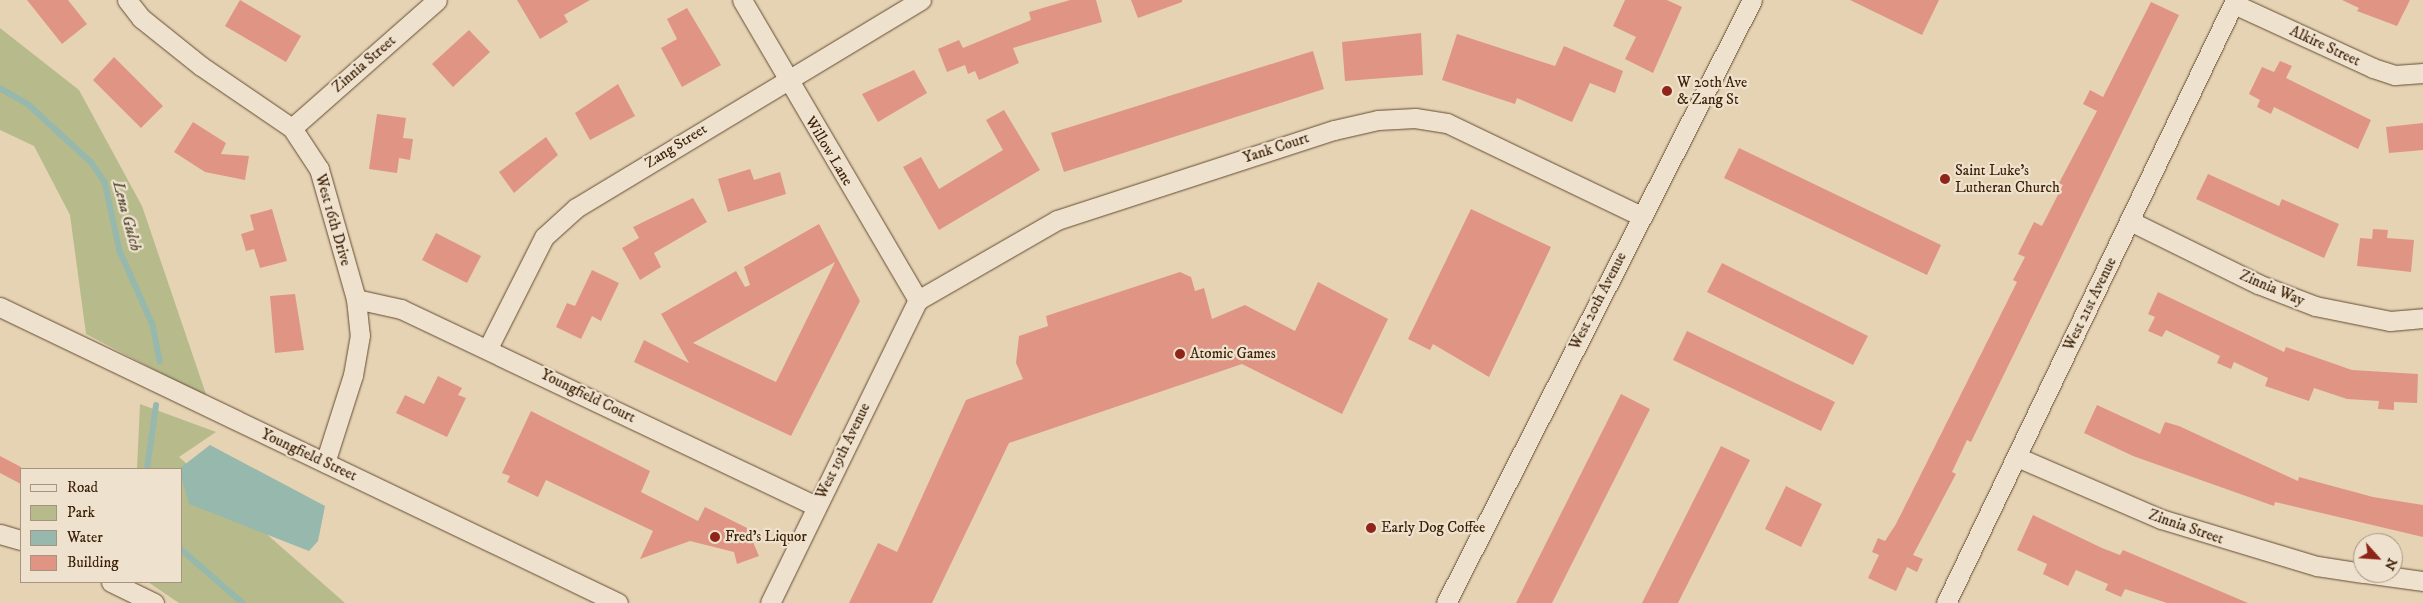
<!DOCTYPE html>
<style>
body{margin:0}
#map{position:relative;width:2423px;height:603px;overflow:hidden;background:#e5d3b4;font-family:"IM FELL DW Pica",serif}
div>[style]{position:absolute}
.green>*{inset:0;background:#b7bb8b}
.water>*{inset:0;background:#96b8ad}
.stream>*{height:5.5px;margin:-2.75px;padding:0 2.75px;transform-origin:2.75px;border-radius:2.75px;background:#96b8ad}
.building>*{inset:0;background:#e09584}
.roads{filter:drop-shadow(0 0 1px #664b31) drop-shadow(0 0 1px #664b31)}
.minor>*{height:19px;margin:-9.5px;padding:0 9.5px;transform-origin:9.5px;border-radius:9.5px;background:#eee2ce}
.dots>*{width:14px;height:14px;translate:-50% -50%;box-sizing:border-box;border:2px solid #eee2ce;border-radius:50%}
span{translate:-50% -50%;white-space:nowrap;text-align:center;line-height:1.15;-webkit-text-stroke:4.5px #eee2ce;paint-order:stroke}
.street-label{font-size:15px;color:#3b1e05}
.poi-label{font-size:15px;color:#3b1e05}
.left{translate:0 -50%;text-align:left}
.water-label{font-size:16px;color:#564c37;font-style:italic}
.legend{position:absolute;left:20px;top:468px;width:162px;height:115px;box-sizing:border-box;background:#eee2ce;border:1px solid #a6947e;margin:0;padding:6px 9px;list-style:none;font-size:15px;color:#3b1e05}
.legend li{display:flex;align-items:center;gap:10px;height:25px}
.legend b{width:25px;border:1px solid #a6947e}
.north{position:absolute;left:2353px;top:533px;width:50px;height:50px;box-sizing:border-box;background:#eee2ce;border:1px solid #a6947e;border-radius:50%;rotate:116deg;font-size:14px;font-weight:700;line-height:20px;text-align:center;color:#3b1e05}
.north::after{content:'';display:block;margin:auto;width:18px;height:22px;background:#8f2418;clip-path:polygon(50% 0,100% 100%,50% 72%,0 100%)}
</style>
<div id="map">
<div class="green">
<i style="clip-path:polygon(0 28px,79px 90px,142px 206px,207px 397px,86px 334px,70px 215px,34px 146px,0 130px)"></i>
<i style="clip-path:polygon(140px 404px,216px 432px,179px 457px,345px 603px,179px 603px,148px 582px,181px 582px,181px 469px,137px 469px)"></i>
</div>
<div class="water">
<i style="clip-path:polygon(210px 445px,325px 506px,318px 541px,309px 551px,189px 504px,179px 469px)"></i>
</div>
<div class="stream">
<i style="left:0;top:88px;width:32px;rotate:30deg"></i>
<i style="left:28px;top:104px;width:87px;rotate:42.7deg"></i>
<i style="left:92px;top:163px;width:23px;rotate:56deg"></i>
<i style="left:105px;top:182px;width:71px;rotate:77.7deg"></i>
<i style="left:120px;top:251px;width:81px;rotate:66deg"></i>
<i style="left:153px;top:325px;width:37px;rotate:79deg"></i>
<i style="left:147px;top:469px;width:64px;rotate:-81.9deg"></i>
<i style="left:181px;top:549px;width:82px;rotate:41.1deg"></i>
</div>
<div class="building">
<i style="clip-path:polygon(27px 0,68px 0,87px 24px,62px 44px)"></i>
<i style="clip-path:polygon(240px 0,301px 36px,286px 62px,225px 26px)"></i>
<i style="clip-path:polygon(517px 0,590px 0,564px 15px,568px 22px,540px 39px)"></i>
<i style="clip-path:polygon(1070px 0,1096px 0,1102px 22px,1013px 48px,1019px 63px,979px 80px,975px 71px,968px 74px,965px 65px,947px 72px,938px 49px,959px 40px,963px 48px,1031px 20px,1029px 12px)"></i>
<i style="clip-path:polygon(1131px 0,1182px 0,1182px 2px,1138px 18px)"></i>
<i style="clip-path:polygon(1625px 0,1667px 0,1682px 7px,1653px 73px,1625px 59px,1636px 37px,1613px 26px)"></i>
<i style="clip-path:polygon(1850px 0,1939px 0,1922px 35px)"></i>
<i style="clip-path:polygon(2342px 0,2410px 0,2397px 26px,2357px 11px,2359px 8px)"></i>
<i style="clip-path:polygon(2151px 2px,2179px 15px,1971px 442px,1967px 440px,1952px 472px,1956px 474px,1913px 555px,1923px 559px,1917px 572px,1907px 567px,1896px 591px,1868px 578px,1879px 555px,1872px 552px,1878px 538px,1885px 541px,1896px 524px,2017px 282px,2013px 280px,2025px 257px,2018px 254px,2034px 222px,2042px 226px,2063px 185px,2059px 183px,2097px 111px,2083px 104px,2090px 90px,2103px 97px)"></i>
<i style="clip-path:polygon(687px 8px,721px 65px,682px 87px,661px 48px,677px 39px,667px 19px)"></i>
<i style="clip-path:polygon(469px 30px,490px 52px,453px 87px,432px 64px)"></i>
<i style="clip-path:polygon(1421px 33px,1423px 75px,1345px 81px,1342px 42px)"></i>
<i style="clip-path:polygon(1457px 34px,1555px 66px,1564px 46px,1623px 71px,1615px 93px,1590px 83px,1572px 122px,1517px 98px,1515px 104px,1442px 80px)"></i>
<i style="clip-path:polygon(1313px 51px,1324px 89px,1064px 172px,1051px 133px)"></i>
<i style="clip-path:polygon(114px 57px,163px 106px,141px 128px,93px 80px)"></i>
<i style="clip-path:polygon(2280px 61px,2292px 66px,2286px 78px,2371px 120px,2358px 149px,2274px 107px,2271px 114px,2257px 107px,2260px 100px,2249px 94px,2262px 67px,2274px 72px)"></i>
<i style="clip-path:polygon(914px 70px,927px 93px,878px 122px,862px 94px)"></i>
<i style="clip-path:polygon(618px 84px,635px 116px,590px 140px,575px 113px)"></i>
<i style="clip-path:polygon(1004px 110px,1040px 170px,939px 230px,903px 167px,921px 157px,939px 189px,1003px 150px,986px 120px)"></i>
<i style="clip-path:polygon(377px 114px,406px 118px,403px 138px,413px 139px,410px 160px,399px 158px,397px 173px,369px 169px)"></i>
<i style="clip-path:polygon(193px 122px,226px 143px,221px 154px,249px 156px,245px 180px,205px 172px,174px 152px)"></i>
<i style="clip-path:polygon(2423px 123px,2423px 150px,2389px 153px,2386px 127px)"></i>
<i style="clip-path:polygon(546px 137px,558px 155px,514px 193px,499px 172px)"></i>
<i style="clip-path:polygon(1739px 148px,1941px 245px,1927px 275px,1724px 178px)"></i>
<i style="clip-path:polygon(750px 169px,754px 180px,780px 172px,786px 194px,728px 212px,718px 179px)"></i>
<i style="clip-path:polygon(2208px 174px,2279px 206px,2282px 199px,2339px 224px,2324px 258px,2196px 199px)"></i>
<i style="clip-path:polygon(693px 198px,707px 222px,654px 253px,661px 267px,640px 280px,622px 248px,639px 238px,633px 227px)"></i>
<i style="clip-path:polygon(272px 209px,287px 261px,260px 268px,254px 249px,246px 251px,241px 234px,254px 230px,250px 215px)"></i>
<i style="clip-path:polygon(1471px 209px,1551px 247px,1489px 377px,1433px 344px,1430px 350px,1408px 339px)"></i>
<i style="clip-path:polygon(evenodd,819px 224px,860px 301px,791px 436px,634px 362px,644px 340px,689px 363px,661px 314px,736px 271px,745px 287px,750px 285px,744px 267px,819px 224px,835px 262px,776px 382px,693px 343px,835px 262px)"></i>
<i style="clip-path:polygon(2373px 229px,2388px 230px,2387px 238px,2414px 240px,2411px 272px,2357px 266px,2360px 238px,2372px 239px)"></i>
<i style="clip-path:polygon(436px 233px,481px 256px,467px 283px,422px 260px)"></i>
<i style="clip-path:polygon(1722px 263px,1868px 336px,1853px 365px,1707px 292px)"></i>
<i style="clip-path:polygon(592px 270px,619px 283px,601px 321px,592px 316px,581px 339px,556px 327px,567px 303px,575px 306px)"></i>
<i style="clip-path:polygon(1180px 272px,1191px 277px,1195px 291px,1204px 288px,1212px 319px,1245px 305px,1295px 331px,1318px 282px,1388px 319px,1342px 414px,1242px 364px,1009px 443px,932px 603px,849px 603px,878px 543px,897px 552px,966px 400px,1023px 379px,1016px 363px,1019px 336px,1048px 326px,1046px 316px)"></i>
<i style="clip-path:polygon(2158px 292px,2284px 352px,2286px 347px,2352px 370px,2418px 374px,2417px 403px,2394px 402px,2394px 410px,2378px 409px,2379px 401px,2347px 399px,2314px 388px,2309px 401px,2265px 386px,2268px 378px,2234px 362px,2231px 369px,2217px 363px,2220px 356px,2166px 330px,2162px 337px,2148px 331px,2155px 317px,2148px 314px)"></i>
<i style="clip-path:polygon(295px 294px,304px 350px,275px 353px,270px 296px)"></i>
<i style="clip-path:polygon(1687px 331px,1835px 402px,1821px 431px,1673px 360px)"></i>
<i style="clip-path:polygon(438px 376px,462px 388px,458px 395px,466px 398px,447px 437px,396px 413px,405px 395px,424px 404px)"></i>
<i style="clip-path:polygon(1621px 394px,1650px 409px,1552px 603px,1516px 603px)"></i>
<i style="clip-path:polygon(2097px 405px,2160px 434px,2165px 422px,2179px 426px,2298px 481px,2299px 477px,2373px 497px,2423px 505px,2423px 537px,2275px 502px,2274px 506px,2133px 456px,2084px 433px)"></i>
<i style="clip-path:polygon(531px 411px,650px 471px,641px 492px,698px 521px,705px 507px,747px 528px,759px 556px,737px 564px,734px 552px,690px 541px,640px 559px,653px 531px,546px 480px,538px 497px,507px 482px,510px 476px,502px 473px)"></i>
<i style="clip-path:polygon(1721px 446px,1750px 460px,1678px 603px,1642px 603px)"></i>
<i style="clip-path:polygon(0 456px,21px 467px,21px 484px,0 473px)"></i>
<i style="clip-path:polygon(1786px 486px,1822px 504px,1801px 547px,1765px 529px)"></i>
<i style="clip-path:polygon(2033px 515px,2102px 548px,2120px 555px,2123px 550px,2248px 603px,2167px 603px,2125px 589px,2121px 597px,2105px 590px,2108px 584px,2076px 570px,2068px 586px,2043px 574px,2047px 564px,2017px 550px)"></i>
</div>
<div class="roads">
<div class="minor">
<i style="left:127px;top:0;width:23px;rotate:52deg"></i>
<i style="left:141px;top:18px;width:77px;rotate:38.7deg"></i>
<i style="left:201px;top:66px;width:110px;rotate:34.3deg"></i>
<i style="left:292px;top:128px;width:49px;rotate:56.6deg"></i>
<i style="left:319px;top:169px;width:135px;rotate:74.1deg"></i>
<i style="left:356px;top:299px;width:36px;rotate:84deg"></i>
<i style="left:360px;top:335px;width:41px;rotate:99.9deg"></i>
<i style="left:353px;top:375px;width:92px;rotate:107.7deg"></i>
<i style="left:742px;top:0;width:348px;rotate:59.6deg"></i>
<i style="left:2234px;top:4px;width:153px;rotate:24.7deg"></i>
<i style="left:2373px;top:68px;width:23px;rotate:18deg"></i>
<i style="left:2395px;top:75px;width:28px;rotate:-4deg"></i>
<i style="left:292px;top:128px;width:193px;rotate:-41.4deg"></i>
<i style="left:2130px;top:221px;width:143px;rotate:26.2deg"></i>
<i style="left:2258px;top:284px;width:61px;rotate:21.1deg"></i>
<i style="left:2315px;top:306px;width:76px;rotate:11.3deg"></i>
<i style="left:2390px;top:321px;width:33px;rotate:-5deg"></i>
<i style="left:356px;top:299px;width:46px;rotate:12.5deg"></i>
<i style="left:401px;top:309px;width:459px;rotate:25.4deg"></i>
<i style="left:918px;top:300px;width:160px;rotate:-29.9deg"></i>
<i style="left:1057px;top:220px;width:291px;rotate:-18deg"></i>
<i style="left:1334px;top:130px;width:45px;rotate:-12.8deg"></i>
<i style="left:1378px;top:120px;width:37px;rotate:-3deg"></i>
<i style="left:1415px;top:118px;width:32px;rotate:9deg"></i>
<i style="left:1447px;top:123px;width:215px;rotate:25.6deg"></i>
<i style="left:0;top:307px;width:685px;rotate:25.59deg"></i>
<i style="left:488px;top:348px;width:124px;rotate:-63.2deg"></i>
<i style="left:544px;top:237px;width:43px;rotate:-42.2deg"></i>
<i style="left:576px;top:208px;width:403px;rotate:-31.1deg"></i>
<i style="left:2017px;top:457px;width:157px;rotate:23.3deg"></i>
<i style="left:2161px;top:519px;width:163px;rotate:16.8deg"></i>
<i style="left:2317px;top:566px;width:47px;rotate:8.7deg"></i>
<i style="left:0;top:534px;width:22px;rotate:16deg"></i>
<i style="left:2365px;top:573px;width:59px;rotate:7.9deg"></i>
<i style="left:111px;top:582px;width:48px;rotate:26deg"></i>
<i style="left:770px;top:603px;width:337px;rotate:-64deg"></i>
<i style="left:1446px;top:603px;width:676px;rotate:-63.09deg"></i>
<i style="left:1946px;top:603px;width:669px;rotate:-64.39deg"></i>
</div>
</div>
<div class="dots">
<i style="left:1667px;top:91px;background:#8f2418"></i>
<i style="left:1945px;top:179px;background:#8f2418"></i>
<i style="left:1180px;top:354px;background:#8f2418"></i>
<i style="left:1371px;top:528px;background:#8f2418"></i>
<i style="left:715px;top:537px;background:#8f2418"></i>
</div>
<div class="street-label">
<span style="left:2325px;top:46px;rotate:25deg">Alkire Street</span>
<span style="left:364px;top:64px;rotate:-41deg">Zinnia Street</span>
<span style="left:676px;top:146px;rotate:-32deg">Zang Street</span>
<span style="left:1276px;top:148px;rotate:-18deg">Yank Court</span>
<span style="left:829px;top:151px;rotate:59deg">Willow Lane</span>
<span style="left:333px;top:220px;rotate:74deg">West 16th Drive</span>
<span style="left:2272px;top:288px;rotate:23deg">Zinnia Way</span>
<span style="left:1598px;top:301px;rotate:-63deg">West 20th Avenue</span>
<span style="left:2090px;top:304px;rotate:-64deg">West 21st Avenue</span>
<span style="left:588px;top:396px;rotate:26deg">Youngfield Court</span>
<span style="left:843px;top:451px;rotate:-64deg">West 19th Avenue</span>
<span style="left:309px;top:455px;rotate:25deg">Youngfield Street</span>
<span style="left:2186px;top:527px;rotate:19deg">Zinnia Street</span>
</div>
<div class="poi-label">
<span class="left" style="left:1677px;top:91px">W 20th Ave<br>&amp; Zang St</span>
<span class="left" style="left:1955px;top:179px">Saint Luke's<br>Lutheran Church</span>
<span class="left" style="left:1190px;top:354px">Atomic Games</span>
<span class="left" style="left:1381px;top:528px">Early Dog Coffee</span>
<span class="left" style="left:725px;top:537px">Fred's Liquor</span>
</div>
<div class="water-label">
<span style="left:127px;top:216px;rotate:75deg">Lena Gulch</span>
</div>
<ul class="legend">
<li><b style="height:6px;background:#eee2ce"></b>Road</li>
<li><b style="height:14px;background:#b7bb8b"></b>Park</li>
<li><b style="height:14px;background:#96b8ad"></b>Water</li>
<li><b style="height:14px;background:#e09584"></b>Building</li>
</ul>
<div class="north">N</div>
</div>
